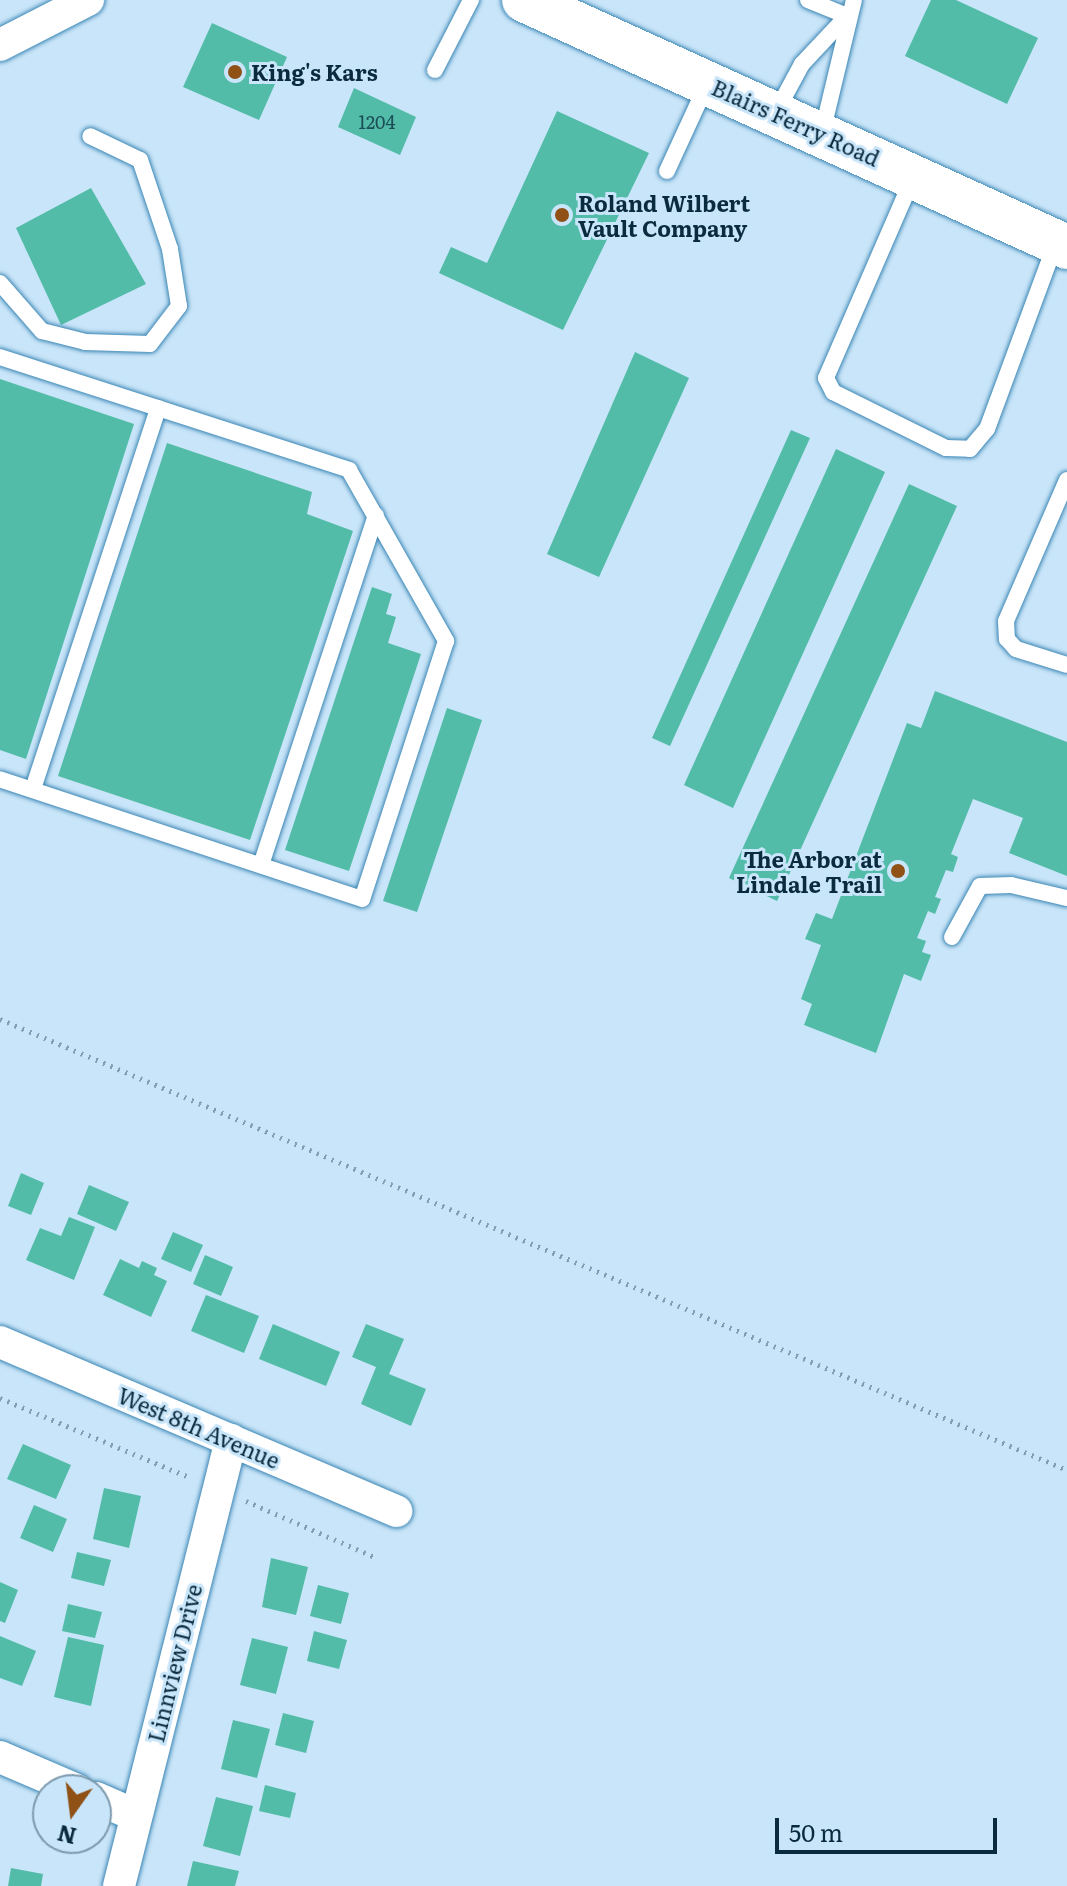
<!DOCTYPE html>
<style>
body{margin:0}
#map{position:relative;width:1067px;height:1886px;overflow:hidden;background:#c9e5f9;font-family:Literata,serif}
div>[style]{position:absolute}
.building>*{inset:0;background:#53bca8}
.path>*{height:5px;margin-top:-2.5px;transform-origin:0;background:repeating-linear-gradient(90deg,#819eb2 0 2px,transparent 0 8px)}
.roads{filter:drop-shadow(0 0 2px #3b86b4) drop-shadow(0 0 2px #3b86b4)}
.lane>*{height:16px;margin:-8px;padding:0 8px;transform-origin:8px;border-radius:8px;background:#fff}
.street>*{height:32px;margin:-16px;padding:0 16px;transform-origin:16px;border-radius:16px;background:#fff}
.secondary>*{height:44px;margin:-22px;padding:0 22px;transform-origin:22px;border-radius:22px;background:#fff}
.dots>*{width:22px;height:22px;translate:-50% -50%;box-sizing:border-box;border:4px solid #c9e5f9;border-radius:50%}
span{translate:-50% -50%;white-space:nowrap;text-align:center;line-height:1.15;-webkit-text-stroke:6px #c9e5f9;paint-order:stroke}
.number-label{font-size:18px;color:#1c4e58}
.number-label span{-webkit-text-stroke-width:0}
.poi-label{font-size:22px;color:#0a2a3d;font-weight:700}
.left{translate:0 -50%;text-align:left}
.right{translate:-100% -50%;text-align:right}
.street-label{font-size:22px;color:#0a2a3d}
.north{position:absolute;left:32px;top:1774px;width:80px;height:80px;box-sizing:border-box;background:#c9e5f9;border:2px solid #7d9aae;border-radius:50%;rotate:194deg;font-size:22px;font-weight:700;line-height:32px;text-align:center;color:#0a2a3d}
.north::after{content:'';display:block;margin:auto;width:28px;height:36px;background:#8f5115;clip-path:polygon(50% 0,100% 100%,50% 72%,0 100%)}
.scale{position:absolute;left:775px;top:1818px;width:222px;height:36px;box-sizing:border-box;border:4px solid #0a2a3d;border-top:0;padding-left:10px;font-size:24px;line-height:28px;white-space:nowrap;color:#0a2a3d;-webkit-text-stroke:6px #c9e5f9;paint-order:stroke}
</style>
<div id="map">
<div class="building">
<i style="clip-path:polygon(931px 0,956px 0,1038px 38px,1007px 104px,905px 56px)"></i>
<i style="clip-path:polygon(212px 23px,287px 57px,259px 120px,183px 87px)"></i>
<i style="clip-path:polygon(354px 88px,416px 117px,400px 155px,338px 127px)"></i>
<i style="clip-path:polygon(557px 111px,649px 153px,563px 330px,439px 273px,451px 247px,487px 263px)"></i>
<i style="clip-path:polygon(91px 188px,146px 284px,61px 325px,16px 228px)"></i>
<i style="clip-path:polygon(635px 352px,689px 378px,599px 577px,547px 554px)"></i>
<i style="clip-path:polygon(0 379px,134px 424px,26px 759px,0 750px)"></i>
<i style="clip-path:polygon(791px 430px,810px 438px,670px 746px,652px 738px)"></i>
<i style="clip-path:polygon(167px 443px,312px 492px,307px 514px,353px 531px,250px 840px,58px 776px)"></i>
<i style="clip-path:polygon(836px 449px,885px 472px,733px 808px,684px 785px)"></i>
<i style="clip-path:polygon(909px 484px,957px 506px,777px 901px,729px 878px)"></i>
<i style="clip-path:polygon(372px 587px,392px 594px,386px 614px,396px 617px,388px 643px,421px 654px,349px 871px,285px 850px)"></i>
<i style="clip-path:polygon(935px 691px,1067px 742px,1067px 876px,1009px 853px,1023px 818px,973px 799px,951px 854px,958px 857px,953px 872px,946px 870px,935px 897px,941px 899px,935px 914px,928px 911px,917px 938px,926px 941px,922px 952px,931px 955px,921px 981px,904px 974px,876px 1053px,804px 1025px,812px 1004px,801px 999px,821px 945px,805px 939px,816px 913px,832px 919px,907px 723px,921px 728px)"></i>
<i style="clip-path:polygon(447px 708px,482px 720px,417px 912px,383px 901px)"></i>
<i style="clip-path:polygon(21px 1173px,44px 1183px,31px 1215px,8px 1206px)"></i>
<i style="clip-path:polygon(89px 1185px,129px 1202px,116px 1231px,77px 1214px)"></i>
<i style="clip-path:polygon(69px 1217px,95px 1227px,74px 1280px,26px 1260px,40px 1228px,61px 1236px)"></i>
<i style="clip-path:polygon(173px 1232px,203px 1245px,191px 1272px,161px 1259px)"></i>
<i style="clip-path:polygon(205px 1255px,233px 1267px,221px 1296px,193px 1284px)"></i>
<i style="clip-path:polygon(120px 1259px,139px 1268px,142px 1261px,157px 1268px,154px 1275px,167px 1281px,151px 1317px,103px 1295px)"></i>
<i style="clip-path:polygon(206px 1295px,259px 1316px,244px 1353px,191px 1331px)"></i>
<i style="clip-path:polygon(273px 1324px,340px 1352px,326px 1386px,259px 1359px)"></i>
<i style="clip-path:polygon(366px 1324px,404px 1339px,389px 1374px,426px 1389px,411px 1426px,361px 1404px,376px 1367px,352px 1357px)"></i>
<i style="clip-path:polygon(23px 1444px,71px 1465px,56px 1499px,7px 1479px)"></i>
<i style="clip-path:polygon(104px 1488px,141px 1496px,129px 1548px,93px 1539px)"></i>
<i style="clip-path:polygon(34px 1505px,67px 1519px,53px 1552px,20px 1538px)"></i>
<i style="clip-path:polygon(77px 1552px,111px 1560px,104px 1586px,71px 1578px)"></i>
<i style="clip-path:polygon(271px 1558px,308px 1567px,296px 1615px,262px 1607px)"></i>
<i style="clip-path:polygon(0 1582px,18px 1590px,5px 1623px,0 1621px)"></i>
<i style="clip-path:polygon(318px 1585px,349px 1593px,341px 1624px,310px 1616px)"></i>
<i style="clip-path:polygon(68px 1604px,102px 1612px,95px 1638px,62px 1631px)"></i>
<i style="clip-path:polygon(314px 1631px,347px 1640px,339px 1669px,307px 1661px)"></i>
<i style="clip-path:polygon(0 1636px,36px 1651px,22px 1686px,0 1678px)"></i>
<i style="clip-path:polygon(68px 1637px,104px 1645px,91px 1706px,54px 1697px)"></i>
<i style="clip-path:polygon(252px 1638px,288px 1647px,276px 1694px,240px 1685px)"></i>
<i style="clip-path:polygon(283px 1713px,314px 1721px,306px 1753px,275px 1745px)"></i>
<i style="clip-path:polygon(233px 1720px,270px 1729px,257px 1778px,221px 1769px)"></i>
<i style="clip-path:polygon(265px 1785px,296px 1793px,290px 1818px,259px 1811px)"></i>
<i style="clip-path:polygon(216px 1797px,253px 1806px,240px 1856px,203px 1846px)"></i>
<i style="clip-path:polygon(193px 1861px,239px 1871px,235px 1886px,187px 1886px)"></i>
<i style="clip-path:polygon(11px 1868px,43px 1874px,41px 1886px,8px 1886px)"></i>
</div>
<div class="path">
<i style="left:0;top:1019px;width:1158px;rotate:22.91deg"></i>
<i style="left:0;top:1398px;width:207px;rotate:22.7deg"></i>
<i style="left:246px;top:1501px;width:141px;rotate:23.5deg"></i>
</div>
<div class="roads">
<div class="lane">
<i style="left:808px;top:0;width:42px;rotate:22.3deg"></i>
<i style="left:435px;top:70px;width:79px;rotate:-62.8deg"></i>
<i style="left:776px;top:112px;width:55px;rotate:-61.6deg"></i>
<i style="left:802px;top:64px;width:66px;rotate:-46.8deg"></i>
<i style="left:822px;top:133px;width:137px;rotate:-76.5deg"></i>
<i style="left:667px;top:171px;width:96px;rotate:-65.3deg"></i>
<i style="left:912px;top:180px;width:216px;rotate:113.5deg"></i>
<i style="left:826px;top:378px;width:16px;rotate:63deg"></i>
<i style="left:833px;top:392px;width:126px;rotate:26.4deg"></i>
<i style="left:946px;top:448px;width:24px;rotate:2deg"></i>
<i style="left:970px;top:449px;width:26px;rotate:-50deg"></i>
<i style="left:987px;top:429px;width:196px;rotate:-69.7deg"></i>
<i style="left:0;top:283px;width:64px;rotate:48.8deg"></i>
<i style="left:42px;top:331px;width:44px;rotate:14.3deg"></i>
<i style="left:85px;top:342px;width:65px;rotate:1.8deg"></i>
<i style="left:150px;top:344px;width:48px;rotate:-52.7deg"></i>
<i style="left:179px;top:306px;width:58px;rotate:-99deg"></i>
<i style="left:170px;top:249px;width:94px;rotate:-108.6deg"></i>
<i style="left:140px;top:160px;width:55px;rotate:-154.4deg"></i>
<i style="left:0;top:357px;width:367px;rotate:17.9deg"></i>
<i style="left:349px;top:470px;width:197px;rotate:60.4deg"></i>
<i style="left:446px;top:641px;width:271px;rotate:108deg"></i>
<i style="left:362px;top:899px;width:381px;rotate:-161.7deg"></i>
<i style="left:1067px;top:480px;width:154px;rotate:113.4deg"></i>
<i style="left:1006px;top:621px;width:18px;rotate:87deg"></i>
<i style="left:1007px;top:639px;width:13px;rotate:48deg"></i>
<i style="left:1016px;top:649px;width:53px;rotate:17.4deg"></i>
<i style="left:33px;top:789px;width:401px;rotate:-71.8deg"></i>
<i style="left:261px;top:865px;width:368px;rotate:-71.8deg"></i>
<i style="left:952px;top:937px;width:58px;rotate:-61.2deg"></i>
<i style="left:980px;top:886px;width:31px;rotate:-2deg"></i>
<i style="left:1011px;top:885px;width:57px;rotate:13.1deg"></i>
</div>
<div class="street">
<i style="left:0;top:45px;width:99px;rotate:-27.1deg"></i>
<i style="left:0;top:1342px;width:431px;rotate:23.1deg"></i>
<i style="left:0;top:1757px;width:84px;rotate:23.2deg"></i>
<i style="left:96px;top:1798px;width:43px;rotate:23.6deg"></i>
<i style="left:119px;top:1886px;width:460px;rotate:-75.9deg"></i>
</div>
<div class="secondary">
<i style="left:524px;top:0;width:597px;rotate:24.46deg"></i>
</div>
</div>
<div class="dots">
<i style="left:235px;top:72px;background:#8f5115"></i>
<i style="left:562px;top:215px;background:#8f5115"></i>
<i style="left:898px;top:871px;background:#8f5115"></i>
</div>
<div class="number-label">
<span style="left:377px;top:122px">1204</span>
</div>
<div class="poi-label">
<span class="left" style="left:251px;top:72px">King's Kars</span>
<span class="left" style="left:578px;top:215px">Roland Wilbert<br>Vault Company</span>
<span class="right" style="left:882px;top:871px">The Arbor at<br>Lindale Trail</span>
</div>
<div class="street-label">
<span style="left:796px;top:122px;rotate:24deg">Blairs Ferry Road</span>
<span style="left:199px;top:1427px;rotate:23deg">West 8th Avenue</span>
<span style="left:174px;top:1663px;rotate:-76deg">Linnview Drive</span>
</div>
<div class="north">N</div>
<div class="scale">50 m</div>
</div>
